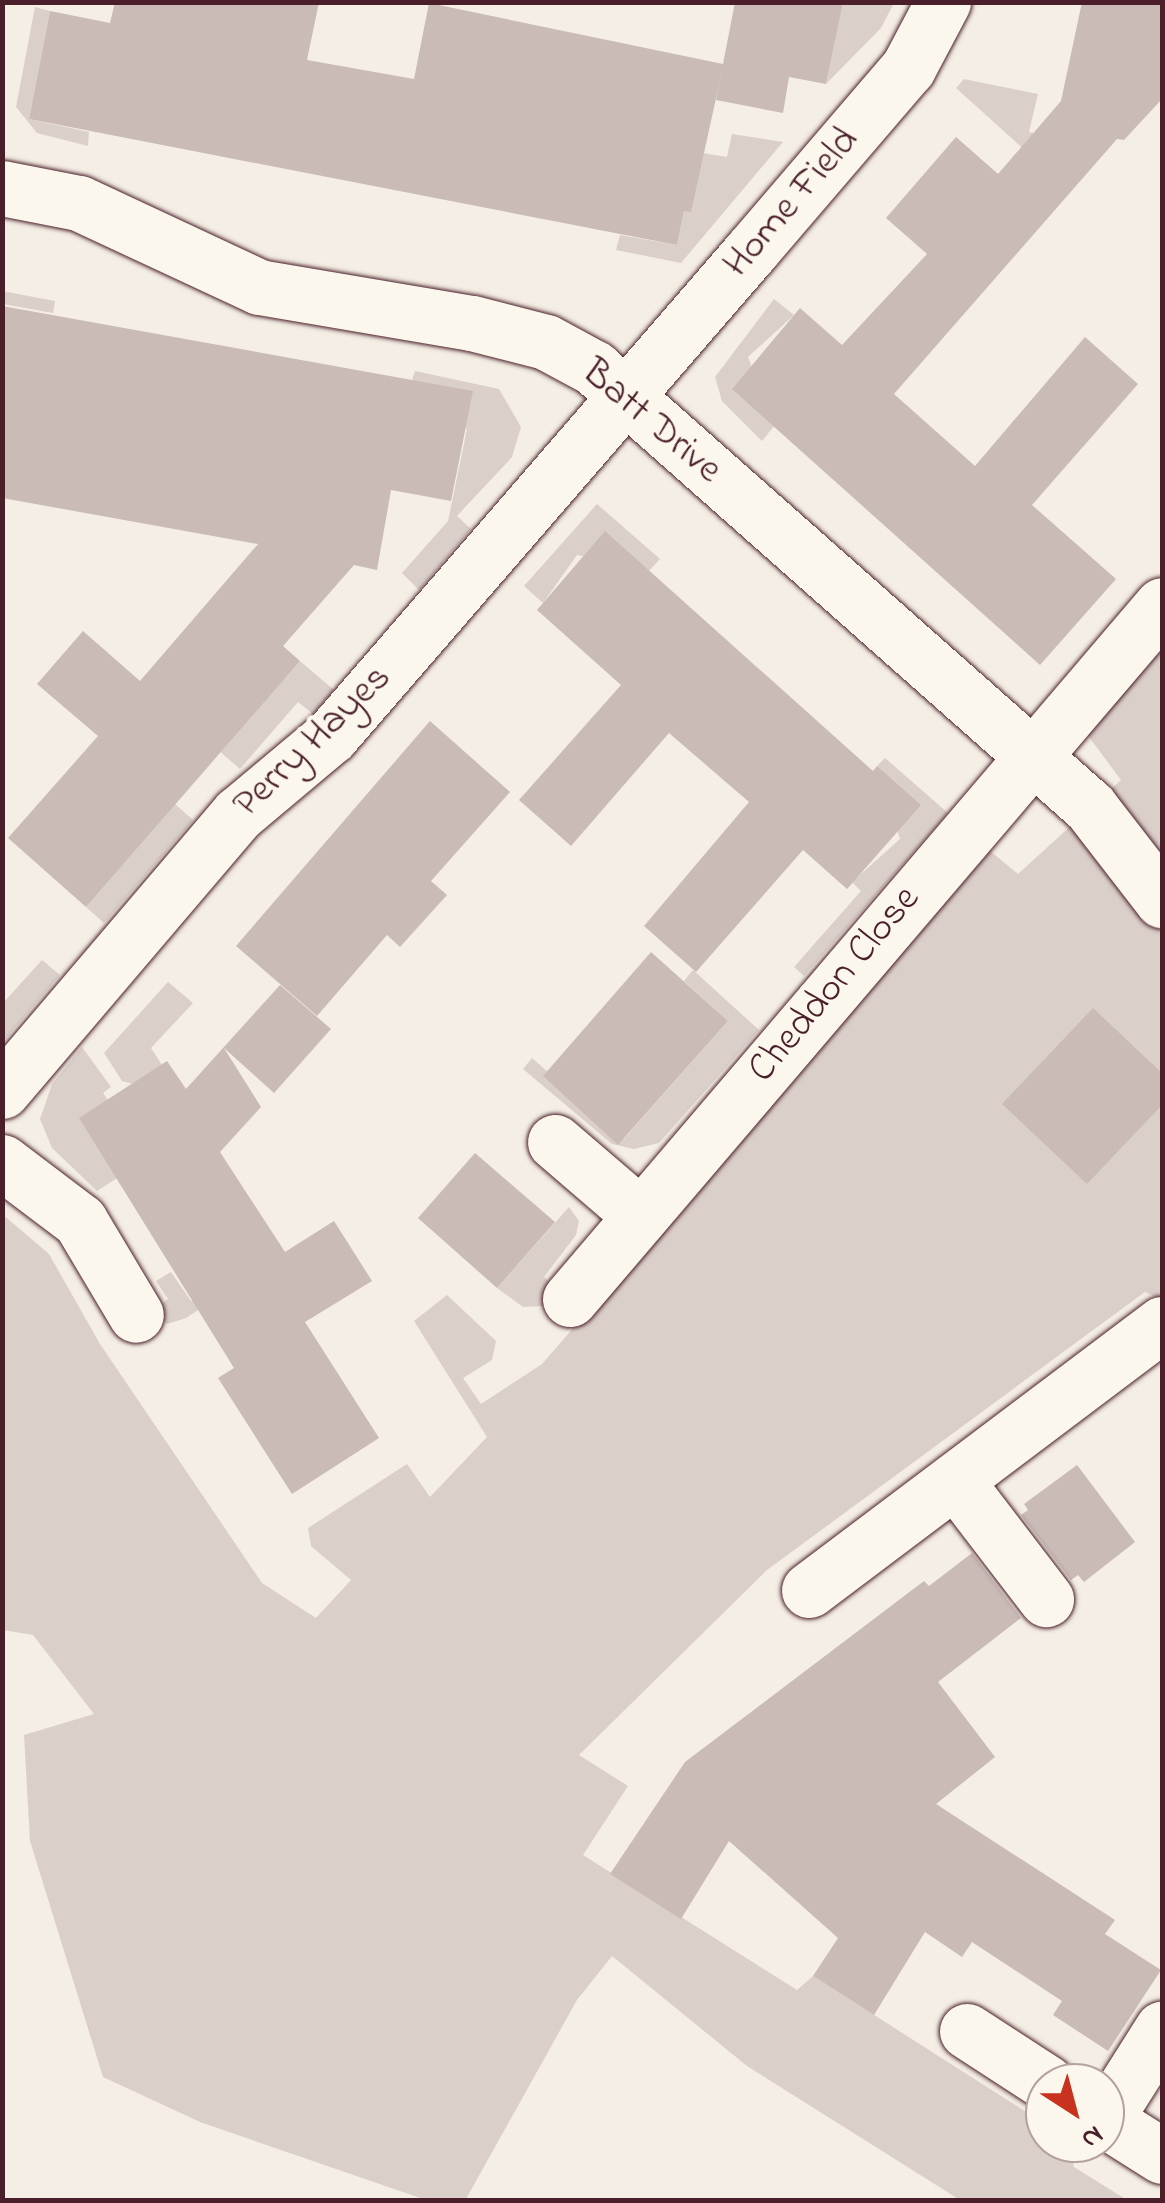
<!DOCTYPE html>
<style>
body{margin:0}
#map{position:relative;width:1165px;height:2203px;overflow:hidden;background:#f4eee4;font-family:"Indie Flower",sans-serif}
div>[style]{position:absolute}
.green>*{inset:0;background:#dbd0c9}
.building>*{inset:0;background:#cabbb6}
.roads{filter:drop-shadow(0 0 2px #4a1f2b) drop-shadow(0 0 2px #4a1f2b)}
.minor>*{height:55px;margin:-27.5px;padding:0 27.5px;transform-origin:27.5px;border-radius:27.5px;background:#fbf7ec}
span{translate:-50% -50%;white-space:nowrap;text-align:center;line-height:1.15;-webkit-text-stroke:9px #fbf7ec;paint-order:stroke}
.street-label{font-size:40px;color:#4a1f2b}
.frame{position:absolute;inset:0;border:5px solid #4a1f2b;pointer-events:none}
.north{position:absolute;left:1025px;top:2063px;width:100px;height:100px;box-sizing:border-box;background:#fbf7ec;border:2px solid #b4a19f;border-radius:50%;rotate:144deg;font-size:28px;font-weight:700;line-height:40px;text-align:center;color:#4a1f2b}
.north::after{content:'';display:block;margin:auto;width:35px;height:45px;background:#c8321e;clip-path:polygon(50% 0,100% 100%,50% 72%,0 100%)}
</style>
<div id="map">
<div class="green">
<i style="clip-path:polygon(842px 3px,894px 3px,881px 28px,826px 84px)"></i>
<i style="clip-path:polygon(35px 7px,50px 11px,29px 119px,89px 132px,88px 146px,37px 133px,16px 107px)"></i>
<i style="clip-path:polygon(964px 79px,1038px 94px,1029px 132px,1052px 137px,1038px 162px,956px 88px)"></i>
<i style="clip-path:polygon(732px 134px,783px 142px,681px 263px,616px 250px,620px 235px,677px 245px,684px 211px,691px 211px,697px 152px,727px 157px)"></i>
<i style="clip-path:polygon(2px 291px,55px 301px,53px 313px,3px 304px)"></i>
<i style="clip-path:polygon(774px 299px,794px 315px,748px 357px,774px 426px,762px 441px,722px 401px,715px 377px)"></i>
<i style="clip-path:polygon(415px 371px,499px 389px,521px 427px,512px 457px,457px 516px,471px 529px,419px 590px,402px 573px,448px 521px,467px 429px,412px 380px)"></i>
<i style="clip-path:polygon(597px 504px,660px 559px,649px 571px,577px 555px,543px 603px,524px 586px)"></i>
<i style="clip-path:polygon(1162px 644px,1162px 1300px,1145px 1292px,767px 1570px,579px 1755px,628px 1786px,583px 1855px,797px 1990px,813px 1976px,1045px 2124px,1045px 2143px,1068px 2143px,1074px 2167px,1127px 2200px,960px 2200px,747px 2066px,612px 1956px,577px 2000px,466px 2199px,426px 2200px,200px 2122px,103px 2077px,30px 1841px,24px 1735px,94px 1714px,33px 1635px,3px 1630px,2px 1214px,49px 1254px,100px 1344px,262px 1583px,316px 1618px,351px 1580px,311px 1546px,308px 1528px,407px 1464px,430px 1497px,487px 1437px,414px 1321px,447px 1295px,496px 1341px,492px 1360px,463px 1378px,481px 1404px,542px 1364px,989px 850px,1018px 874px,1121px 780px,1086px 733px)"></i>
<i style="clip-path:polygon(300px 661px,334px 690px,313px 714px,298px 702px,240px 769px,150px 691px,227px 744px)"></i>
<i style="clip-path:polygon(885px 758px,948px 813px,804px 976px,794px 967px,861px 891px,852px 882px,900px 839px,877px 766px)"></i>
<i style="clip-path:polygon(175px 804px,193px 820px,104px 923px,86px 907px)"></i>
<i style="clip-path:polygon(42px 960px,60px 975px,3px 1042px,3px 1003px)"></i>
<i style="clip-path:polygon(693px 970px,759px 1030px,659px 1143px,634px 1149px,612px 1144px,523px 1069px,532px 1058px,624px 1139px,728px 1021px,684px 981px)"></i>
<i style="clip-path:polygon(168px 982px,193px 1003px,151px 1048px,162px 1065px,133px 1084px,122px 1081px,104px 1053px)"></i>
<i style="clip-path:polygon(82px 1047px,111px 1087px,103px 1093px,108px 1100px,156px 1153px,97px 1191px,52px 1148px,40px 1119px,52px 1084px)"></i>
<i style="clip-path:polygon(569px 1207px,579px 1221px,576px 1235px,544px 1277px,560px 1292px,543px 1306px,523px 1307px,497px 1288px)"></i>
<i style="clip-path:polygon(264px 1254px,270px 1263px,186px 1318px,167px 1324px,153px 1310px,168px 1299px,156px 1281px,171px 1272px,191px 1301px)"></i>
</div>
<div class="building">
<i style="clip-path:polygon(115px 2px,319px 2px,307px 60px,414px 79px,429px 3px,723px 64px,735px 2px,843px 2px,826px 84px,789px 77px,783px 113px,716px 100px,722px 71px,691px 212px,684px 211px,677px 245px,29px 119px,50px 11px,110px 23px)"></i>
<i style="clip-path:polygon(1082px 2px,1162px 2px,1162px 99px,1124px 140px,1117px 139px,894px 394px,975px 466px,1085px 337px,1138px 384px,1032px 505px,1116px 579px,1040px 665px,732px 389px,800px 308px,842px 345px,927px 254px,886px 218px,956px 137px,998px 174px,1061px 101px)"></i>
<i style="clip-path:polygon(2px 306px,473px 391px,451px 501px,391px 490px,377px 570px,354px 565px,283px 646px,300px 661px,86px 907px,8px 838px,98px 736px,37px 684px,83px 631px,140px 681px,258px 544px,2px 498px)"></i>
<i style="clip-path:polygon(605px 531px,873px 771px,877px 766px,921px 805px,847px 889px,803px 850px,696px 972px,644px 926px,749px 802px,669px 733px,571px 846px,519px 800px,621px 685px,537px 610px)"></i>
<i style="clip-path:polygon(430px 721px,510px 792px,431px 881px,447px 895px,400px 947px,387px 935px,317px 1016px,236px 946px)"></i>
<i style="clip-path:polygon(651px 952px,728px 1021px,618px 1145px,543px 1076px)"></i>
<i style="clip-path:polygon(280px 985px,331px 1029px,274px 1093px,224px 1048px,261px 1107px,220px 1152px,285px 1252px,334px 1221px,372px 1281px,305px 1322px,379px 1438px,292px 1494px,218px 1378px,234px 1368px,79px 1118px,167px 1061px,186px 1089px)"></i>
<i style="clip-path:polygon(1093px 1008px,1162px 1073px,1162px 1105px,1087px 1184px,1002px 1104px)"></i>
<i style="clip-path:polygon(475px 1153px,555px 1222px,497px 1288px,418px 1218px)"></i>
<i style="clip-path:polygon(1077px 1465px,1135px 1542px,1084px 1582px,1078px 1575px,1071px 1580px,1021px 1515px,1028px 1510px,1024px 1504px)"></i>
<i style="clip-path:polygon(972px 1553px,1021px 1618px,938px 1682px,995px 1757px,936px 1804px,1115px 1920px,1105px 1934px,1161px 1970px,1108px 2051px,1053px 2015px,1062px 2001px,972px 1942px,962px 1957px,925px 1932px,874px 2015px,813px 1976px,838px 1938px,729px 1841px,681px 1919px,610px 1874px,685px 1762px,924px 1581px,929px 1586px)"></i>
</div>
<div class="roads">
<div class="minor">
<i style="left:2px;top:188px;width:78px;rotate:11deg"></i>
<i style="left:79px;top:203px;width:199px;rotate:25deg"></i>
<i style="left:259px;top:287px;width:216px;rotate:9.6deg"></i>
<i style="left:472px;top:323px;width:76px;rotate:14.4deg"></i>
<i style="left:546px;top:342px;width:55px;rotate:28.4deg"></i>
<i style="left:594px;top:368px;width:662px;rotate:41.51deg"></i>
<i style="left:1090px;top:807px;width:118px;rotate:52.3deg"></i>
<i style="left:2px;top:1091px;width:364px;rotate:-49.6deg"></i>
<i style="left:238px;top:814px;width:121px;rotate:-40deg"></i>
<i style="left:331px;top:736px;width:642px;rotate:-49.11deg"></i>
<i style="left:751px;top:251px;width:241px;rotate:-49.4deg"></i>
<i style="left:908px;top:68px;width:75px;rotate:-62.1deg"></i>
<i style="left:555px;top:1142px;width:113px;rotate:40.7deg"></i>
<i style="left:2px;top:1162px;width:98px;rotate:37.1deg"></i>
<i style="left:80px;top:1221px;width:109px;rotate:59.2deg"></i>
<i style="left:570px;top:1299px;width:912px;rotate:-49.53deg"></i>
<i style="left:955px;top:1480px;width:150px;rotate:52.6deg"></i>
<i style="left:809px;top:1590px;width:442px;rotate:-37deg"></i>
<i style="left:967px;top:2031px;width:95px;rotate:33deg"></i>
<i style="left:1105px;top:2119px;width:107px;rotate:-57.7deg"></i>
<i style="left:1105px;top:2120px;width:67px;rotate:32.3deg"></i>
</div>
</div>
<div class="street-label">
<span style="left:792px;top:203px;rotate:-49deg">Home Field</span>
<span style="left:651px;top:422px;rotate:40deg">Batt Drive</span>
<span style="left:313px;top:742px;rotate:-44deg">Perry Hayes</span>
<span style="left:835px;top:985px;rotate:-50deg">Cheddon Close</span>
</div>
<div class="frame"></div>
<div class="north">N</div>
</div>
